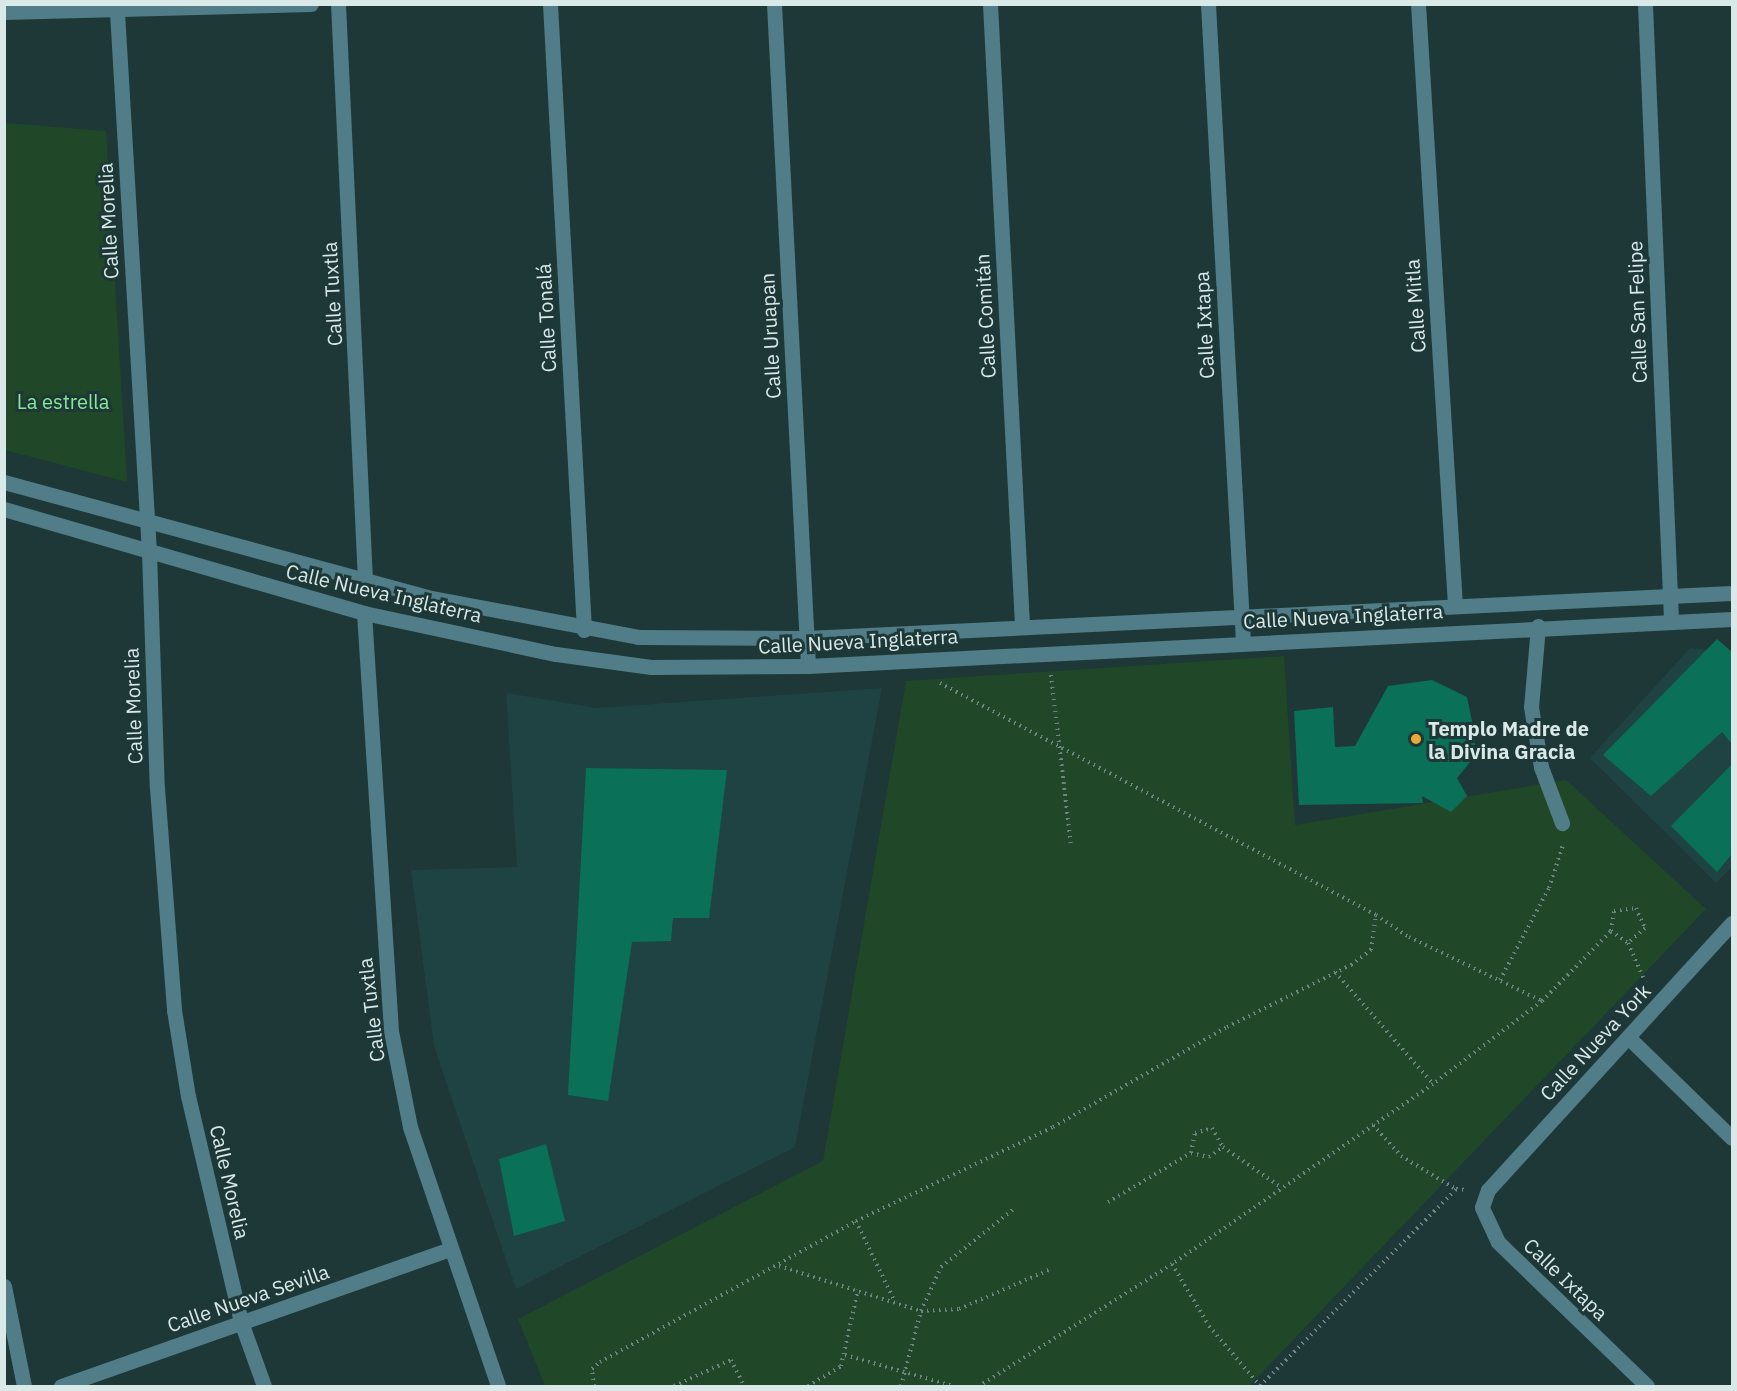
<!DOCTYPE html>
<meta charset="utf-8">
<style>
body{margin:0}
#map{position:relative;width:1737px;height:1391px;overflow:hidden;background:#1d3837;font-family:"IBM Plex Sans",sans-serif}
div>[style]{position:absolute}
.built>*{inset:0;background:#1e4342}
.green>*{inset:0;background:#204727}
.building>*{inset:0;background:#0a7058}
.path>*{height:4px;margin-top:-2px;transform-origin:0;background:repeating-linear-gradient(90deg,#6f8584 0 1.5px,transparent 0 6px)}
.minor>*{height:15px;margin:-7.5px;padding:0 7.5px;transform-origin:7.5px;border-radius:7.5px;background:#507d88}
.dots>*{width:16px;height:16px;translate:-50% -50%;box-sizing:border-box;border:3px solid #1d3837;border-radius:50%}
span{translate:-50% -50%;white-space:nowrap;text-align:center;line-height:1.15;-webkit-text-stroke:6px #1d3837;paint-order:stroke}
.street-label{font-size:20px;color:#d9e9e8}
.park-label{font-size:20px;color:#87e895}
.poi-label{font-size:20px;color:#d9e9e8;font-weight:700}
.left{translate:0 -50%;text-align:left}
.frame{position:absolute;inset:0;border:6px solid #d9e9e8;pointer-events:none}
</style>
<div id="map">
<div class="built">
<i style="clip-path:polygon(1690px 648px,1732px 653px,1732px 867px,1716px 883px,1590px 758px)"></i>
<i style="clip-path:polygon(882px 688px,795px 1147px,516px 1289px,434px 1046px,411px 870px,517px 867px,506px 693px,597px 708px)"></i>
</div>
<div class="green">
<i style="clip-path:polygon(5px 123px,106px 131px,127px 482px,5px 450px)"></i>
<i style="clip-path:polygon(1284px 656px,1295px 825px,1566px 780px,1706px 909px,1249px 1386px,545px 1386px,518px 1319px,823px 1161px,906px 681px)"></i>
</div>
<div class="building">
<i style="clip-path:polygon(1717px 639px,1732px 652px,1732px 744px,1722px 732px,1651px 796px,1603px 755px)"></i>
<i style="clip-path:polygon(1432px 680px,1467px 697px,1474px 731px,1476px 755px,1457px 778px,1467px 796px,1451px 812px,1422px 796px,1423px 803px,1299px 805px,1294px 711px,1333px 707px,1335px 747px,1355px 746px,1388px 686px)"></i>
<i style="clip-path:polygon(1732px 764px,1732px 854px,1717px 872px,1671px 826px)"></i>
<i style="clip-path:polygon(586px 768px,727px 770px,709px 918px,673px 918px,671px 941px,632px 942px,608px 1101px,568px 1095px)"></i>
<i style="clip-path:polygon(546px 1144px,565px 1221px,514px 1236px,499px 1159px)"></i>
</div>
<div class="path">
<i style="left:1051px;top:675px;width:171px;rotate:83.3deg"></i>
<i style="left:940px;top:683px;width:494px;rotate:28deg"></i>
<i style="left:1611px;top:931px;width:21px;rotate:35deg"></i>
<i style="left:1628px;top:943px;width:47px;rotate:66.2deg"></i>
<i style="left:1335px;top:972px;width:149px;rotate:48.8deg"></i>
<i style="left:1500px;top:980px;width:104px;rotate:-62deg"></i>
<i style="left:1549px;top:888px;width:45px;rotate:-72deg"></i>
<i style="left:1542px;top:1001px;width:98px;rotate:-45.4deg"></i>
<i style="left:1611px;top:931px;width:20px;rotate:-81deg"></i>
<i style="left:1614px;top:911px;width:22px;rotate:-8deg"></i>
<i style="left:1636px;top:908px;width:22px;rotate:66deg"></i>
<i style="left:1645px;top:928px;width:23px;rotate:139deg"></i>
<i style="left:1373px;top:1125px;width:42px;rotate:47.9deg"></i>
<i style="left:1401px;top:1156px;width:64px;rotate:31deg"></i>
<i style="left:1456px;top:1189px;width:10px;rotate:6deg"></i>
<i style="left:1191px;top:1153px;width:20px;rotate:-79deg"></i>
<i style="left:1195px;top:1133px;width:18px;rotate:-16deg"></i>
<i style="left:1212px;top:1128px;width:22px;rotate:60deg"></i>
<i style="left:1223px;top:1147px;width:72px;rotate:34.8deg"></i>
<i style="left:1108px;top:1202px;width:96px;rotate:-30.6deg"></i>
<i style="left:1191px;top:1153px;width:18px;rotate:13deg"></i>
<i style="left:1209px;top:1157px;width:17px;rotate:-36deg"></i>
<i style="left:856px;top:1221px;width:90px;rotate:64.3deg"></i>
<i style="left:1172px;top:1264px;width:72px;rotate:59.2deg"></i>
<i style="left:1209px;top:1326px;width:79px;rotate:49.6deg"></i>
<i style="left:779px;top:1266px;width:149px;rotate:17.6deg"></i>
<i style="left:921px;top:1311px;width:38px;rotate:-3deg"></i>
<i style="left:959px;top:1309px;width:100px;rotate:-23.5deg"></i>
<i style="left:845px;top:1355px;width:112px;rotate:16deg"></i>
<i style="left:594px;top:1386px;width:17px;rotate:-97deg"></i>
<i style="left:592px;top:1369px;width:11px;rotate:-41deg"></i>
<i style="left:600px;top:1362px;width:292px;rotate:-28.8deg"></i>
<i style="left:856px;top:1221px;width:218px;rotate:-25.5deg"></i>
<i style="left:1053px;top:1127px;width:201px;rotate:-29.9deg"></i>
<i style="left:1227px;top:1027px;width:139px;rotate:-26.6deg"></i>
<i style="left:1351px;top:965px;width:25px;rotate:-37deg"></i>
<i style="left:1371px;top:950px;width:35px;rotate:-82deg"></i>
<i style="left:1376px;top:915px;width:40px;rotate:34deg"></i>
<i style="left:1409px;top:937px;width:148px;rotate:25.7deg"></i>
<i style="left:1542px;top:1001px;width:137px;rotate:142.7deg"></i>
<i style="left:1433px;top:1084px;width:317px;rotate:145.4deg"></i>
<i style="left:1172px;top:1264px;width:228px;rotate:147.7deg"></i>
<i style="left:674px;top:1386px;width:63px;rotate:-24.5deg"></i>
<i style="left:731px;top:1360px;width:29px;rotate:63deg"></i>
<i style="left:808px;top:1386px;width:39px;rotate:-31deg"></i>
<i style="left:841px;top:1366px;width:78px;rotate:-77.4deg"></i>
<i style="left:901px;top:1386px;width:78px;rotate:-75.1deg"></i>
<i style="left:921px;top:1311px;width:48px;rotate:-65.6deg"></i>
<i style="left:941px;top:1267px;width:95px;rotate:-38.6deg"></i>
<i style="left:1260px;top:1386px;width:278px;rotate:-45.1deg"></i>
</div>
<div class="minor">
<i style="left:338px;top:4px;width:578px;rotate:87.32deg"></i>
<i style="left:550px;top:4px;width:627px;rotate:86.89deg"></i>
<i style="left:774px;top:4px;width:663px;rotate:87.06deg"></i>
<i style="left:990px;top:4px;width:623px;rotate:87.05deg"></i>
<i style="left:1208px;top:4px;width:640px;rotate:86.86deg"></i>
<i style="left:1418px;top:4px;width:603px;rotate:86.48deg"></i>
<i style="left:1645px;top:4px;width:615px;rotate:87.58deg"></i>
<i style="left:4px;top:12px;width:307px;rotate:-1.5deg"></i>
<i style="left:117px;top:12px;width:541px;rotate:86.61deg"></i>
<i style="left:149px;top:552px;width:236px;rotate:88.1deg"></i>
<i style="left:157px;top:788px;width:223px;rotate:85.6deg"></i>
<i style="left:174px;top:1010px;width:87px;rotate:80.8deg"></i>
<i style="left:188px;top:1096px;width:232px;rotate:76.8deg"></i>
<i style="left:241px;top:1322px;width:68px;rotate:70.2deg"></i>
<i style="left:4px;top:482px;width:438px;rotate:15.2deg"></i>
<i style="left:427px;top:597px;width:215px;rotate:10.7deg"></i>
<i style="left:638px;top:637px;width:169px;rotate:0.3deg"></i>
<i style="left:807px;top:638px;width:926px;rotate:-2.79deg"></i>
<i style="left:4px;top:509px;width:375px;rotate:16.1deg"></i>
<i style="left:364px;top:613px;width:196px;rotate:12.1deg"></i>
<i style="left:556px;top:654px;width:96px;rotate:7.8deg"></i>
<i style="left:651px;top:667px;width:157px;rotate:-0.4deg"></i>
<i style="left:808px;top:666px;width:925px;rotate:-2.91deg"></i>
<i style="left:364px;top:613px;width:419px;rotate:86.3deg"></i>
<i style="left:391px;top:1031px;width:98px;rotate:78.8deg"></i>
<i style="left:410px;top:1127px;width:274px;rotate:71.2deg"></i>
<i style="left:1538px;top:626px;width:81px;rotate:94.9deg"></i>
<i style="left:1531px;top:707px;width:61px;rotate:80.5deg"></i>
<i style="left:1541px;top:767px;width:60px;rotate:69.4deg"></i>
<i style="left:1628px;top:1037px;width:145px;rotate:44.2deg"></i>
<i style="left:4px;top:1286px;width:102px;rotate:78.7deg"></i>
<i style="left:61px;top:1386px;width:411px;rotate:-19.4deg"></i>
<i style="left:1647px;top:1386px;width:207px;rotate:-136deg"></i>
<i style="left:1498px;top:1242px;width:38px;rotate:-115deg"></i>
<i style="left:1482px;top:1207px;width:18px;rotate:-71deg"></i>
<i style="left:1488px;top:1190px;width:362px;rotate:-47.6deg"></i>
</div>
<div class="dots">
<i style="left:1416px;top:739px;background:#e8ab37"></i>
</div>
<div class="street-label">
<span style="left:108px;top:221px;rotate:-93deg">Calle Morelia</span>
<span style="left:332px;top:294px;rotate:-93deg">Calle Tuxtla</span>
<span style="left:1415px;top:306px;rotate:-94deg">Calle Mitla</span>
<span style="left:1637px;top:312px;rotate:-92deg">Calle San Felipe</span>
<span style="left:985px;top:316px;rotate:-93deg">Calle Comitán</span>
<span style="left:546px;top:318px;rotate:-93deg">Calle Tonalá</span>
<span style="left:1204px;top:325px;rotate:-93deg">Calle Ixtapa</span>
<span style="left:770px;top:336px;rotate:-93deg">Calle Uruapan</span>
<span style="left:384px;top:593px;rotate:13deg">Calle Nueva Inglaterra</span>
<span style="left:1343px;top:616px;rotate:-3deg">Calle Nueva Inglaterra</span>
<span style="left:858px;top:641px;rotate:-3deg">Calle Nueva Inglaterra</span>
<span style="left:133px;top:706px;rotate:-92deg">Calle Morelia</span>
<span style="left:371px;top:1010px;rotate:-97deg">Calle Tuxtla</span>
<span style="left:1595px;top:1042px;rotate:-47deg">Calle Nueva York</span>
<span style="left:230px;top:1182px;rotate:77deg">Calle Morelia</span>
<span style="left:1566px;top:1279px;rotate:44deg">Calle Ixtapa</span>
<span style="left:248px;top:1298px;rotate:-19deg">Calle Nueva Sevilla</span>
</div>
<div class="park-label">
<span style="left:63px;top:401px">La estrella</span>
</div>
<div class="poi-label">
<span class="left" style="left:1428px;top:740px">Templo Madre de<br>la Divina Gracia</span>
</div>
<div class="frame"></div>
</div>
